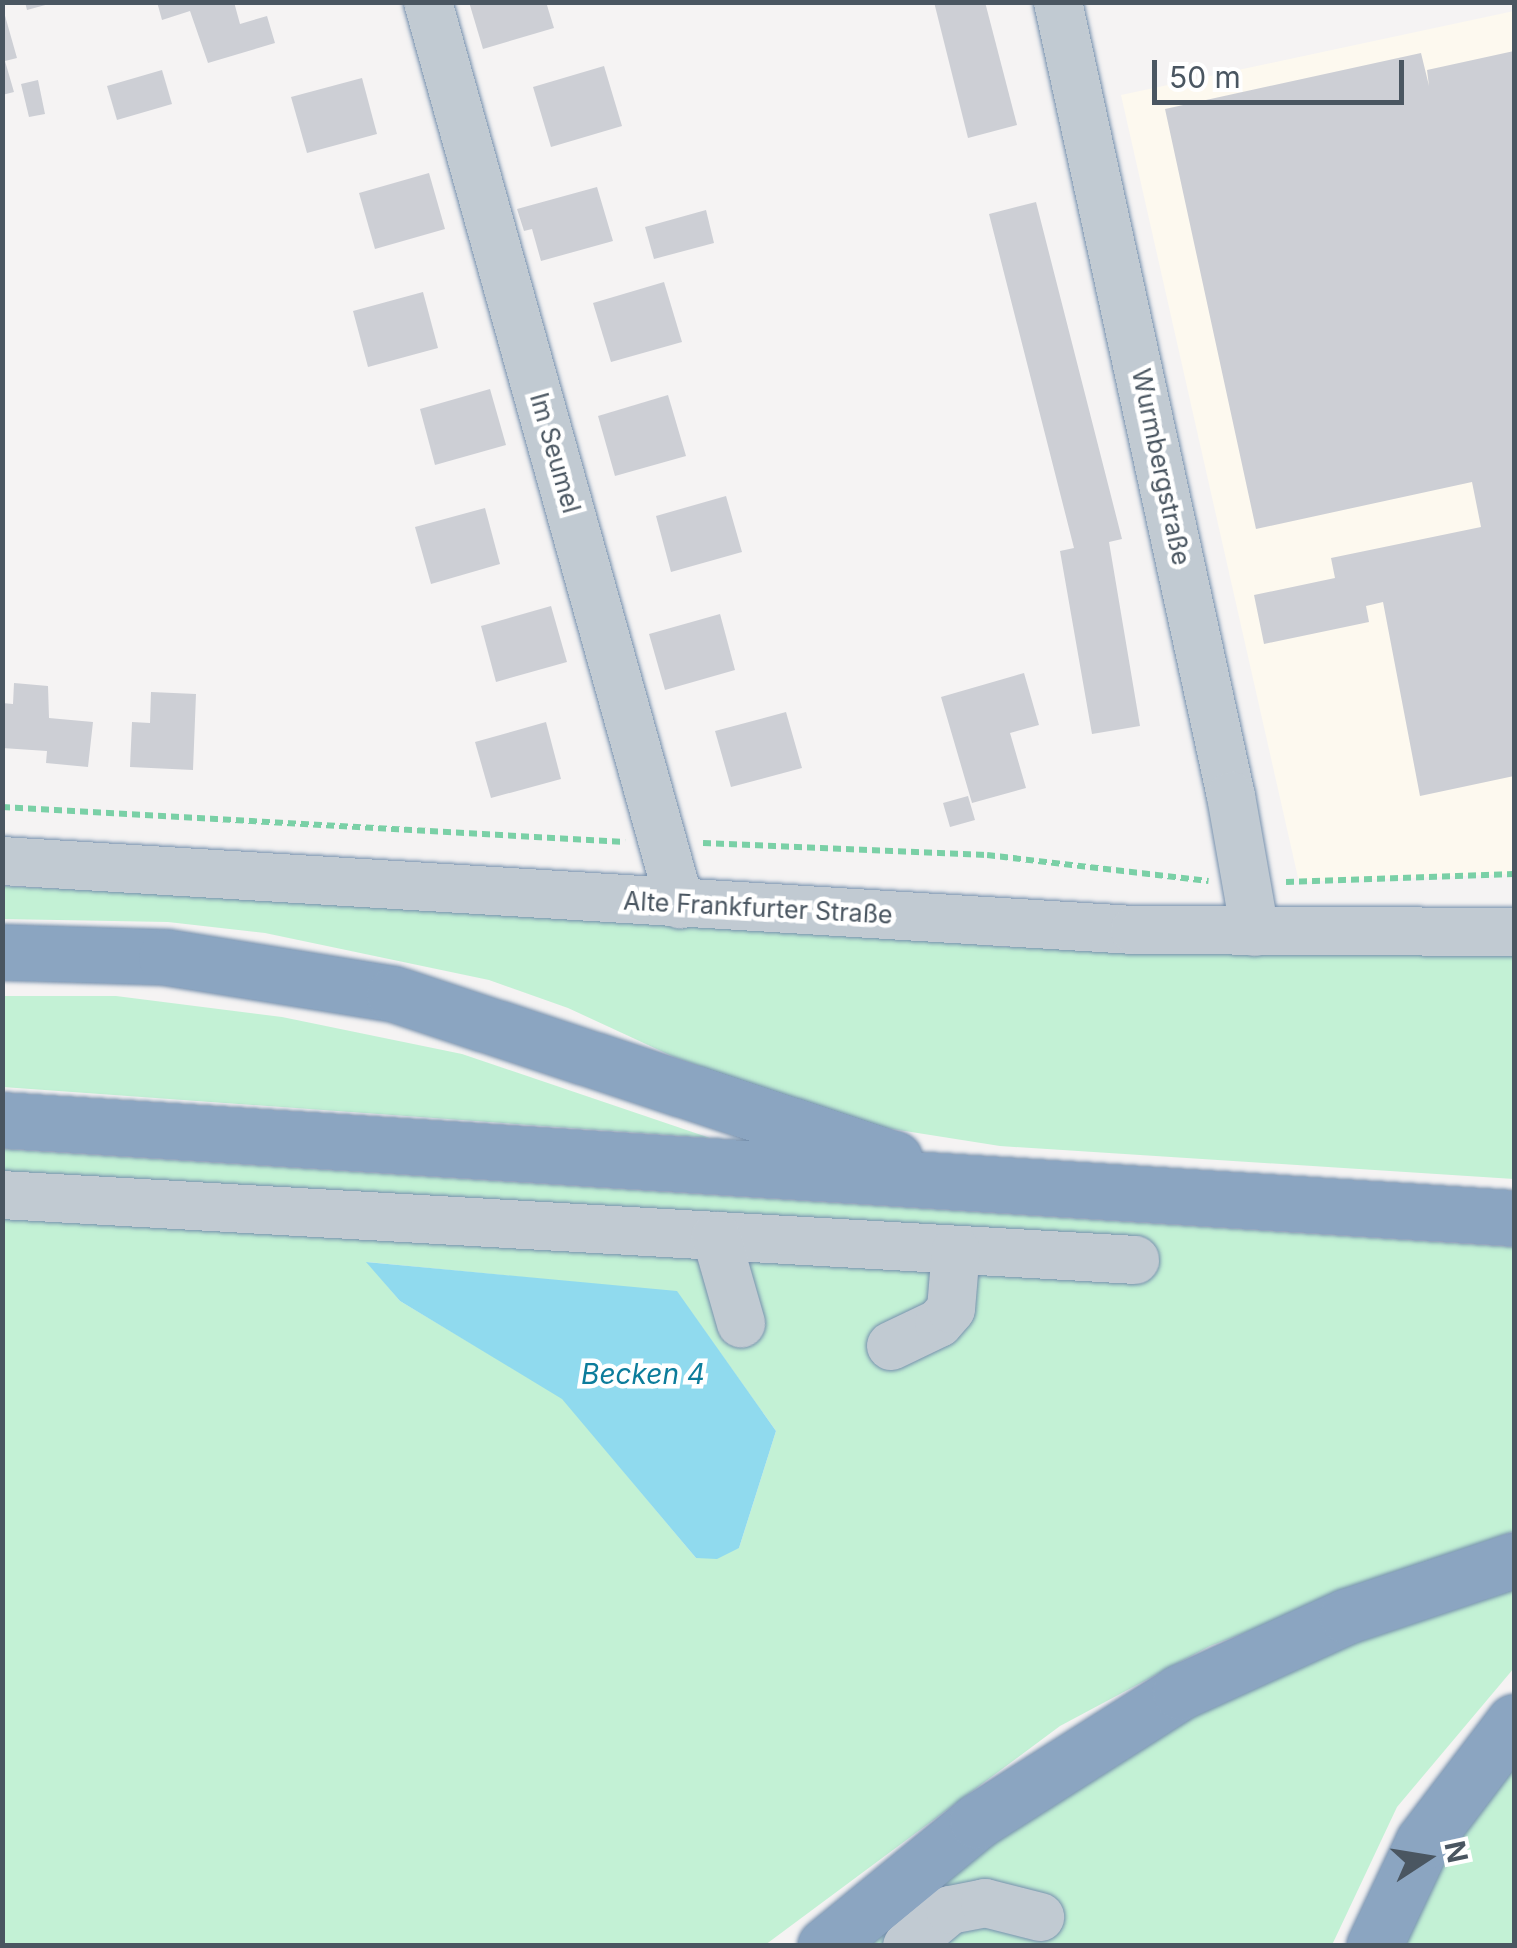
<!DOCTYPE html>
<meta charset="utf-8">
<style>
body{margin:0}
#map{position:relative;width:1517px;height:1948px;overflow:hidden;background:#f5f3f3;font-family:Inter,sans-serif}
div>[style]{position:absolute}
.commercial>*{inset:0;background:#fdf9ef}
.green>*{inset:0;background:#c3f1d5}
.water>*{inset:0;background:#90daee}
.building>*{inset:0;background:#cdcfd5}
.path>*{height:6px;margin-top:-3px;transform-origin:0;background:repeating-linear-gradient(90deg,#7ad0a6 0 8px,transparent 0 13px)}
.roads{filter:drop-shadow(0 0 2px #7690ad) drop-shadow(0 0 2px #7690ad)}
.minor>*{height:48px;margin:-24px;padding:0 24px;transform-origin:24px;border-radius:24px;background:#c1cad2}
.highway>*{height:55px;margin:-27.5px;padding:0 27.5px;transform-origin:27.5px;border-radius:27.5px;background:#8ba5c1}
span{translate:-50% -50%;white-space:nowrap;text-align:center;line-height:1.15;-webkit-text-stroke:9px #fff;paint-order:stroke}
.street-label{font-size:25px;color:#4a5661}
.water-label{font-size:28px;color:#0c7c9b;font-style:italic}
.frame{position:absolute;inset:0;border:5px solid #4a5661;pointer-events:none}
.north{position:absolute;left:1377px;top:1808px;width:100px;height:100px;-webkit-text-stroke:8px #fff;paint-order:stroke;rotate:78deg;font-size:28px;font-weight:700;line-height:40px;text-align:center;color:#4a5661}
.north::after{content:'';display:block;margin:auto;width:35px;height:45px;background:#4a5661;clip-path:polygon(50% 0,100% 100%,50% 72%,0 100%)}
.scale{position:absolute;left:1152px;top:60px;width:252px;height:45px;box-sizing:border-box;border:5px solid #4a5661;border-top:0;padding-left:12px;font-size:30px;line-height:35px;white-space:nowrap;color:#4a5661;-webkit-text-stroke:8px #fff;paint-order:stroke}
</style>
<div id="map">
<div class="commercial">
<i style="clip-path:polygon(1514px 11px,1514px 874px,1299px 882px,1121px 95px)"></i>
</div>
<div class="green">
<i style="clip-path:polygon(3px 886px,606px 916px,1009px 947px,1514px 956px,1514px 1179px,1000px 1146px,867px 1125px,674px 1057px,568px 1008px,489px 980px,265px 933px,168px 922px,3px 919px)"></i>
<i style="clip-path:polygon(3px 996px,116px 996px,282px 1017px,462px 1054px,710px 1138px,3px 1087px)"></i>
<i style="clip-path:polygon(evenodd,2px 1149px,1514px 1247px,1514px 1531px,1210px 1646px,1060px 1726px,765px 1945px,3px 1945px,2px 1149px,367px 1262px,677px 1292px,776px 1431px,739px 1548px,696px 1558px,562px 1398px,400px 1301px,367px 1262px)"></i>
<i style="clip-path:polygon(1514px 1586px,1514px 1668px,1397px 1807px,1332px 1945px,854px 1946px,981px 1844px,1227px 1694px,1375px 1633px)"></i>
<i style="clip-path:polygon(1514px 1750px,1514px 1945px,1389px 1946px)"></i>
</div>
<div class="water">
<i style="clip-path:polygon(366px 1262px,677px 1291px,776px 1431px,739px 1548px,717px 1559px,696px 1558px,562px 1399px,400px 1301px)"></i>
</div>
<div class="building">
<i style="clip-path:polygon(25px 2px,49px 2px,49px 4px,27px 10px)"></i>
<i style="clip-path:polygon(157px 2px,234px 2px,240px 24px,267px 16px,275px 43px,208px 63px,190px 11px,162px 20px)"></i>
<i style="clip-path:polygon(469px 2px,546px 2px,554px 28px,483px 49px)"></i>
<i style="clip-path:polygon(934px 2px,985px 2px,1017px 125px,968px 138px)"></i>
<i style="clip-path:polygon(2px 5px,17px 58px,5px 61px,14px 92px,2px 95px)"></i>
<i style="clip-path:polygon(1514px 51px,1514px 776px,1420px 796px,1383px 602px,1366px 606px,1369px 622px,1264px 644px,1254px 595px,1335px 578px,1331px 558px,1481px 527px,1472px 482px,1256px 529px,1165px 109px,1421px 53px,1429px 86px,1427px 70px)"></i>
<i style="clip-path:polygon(604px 66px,622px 126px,551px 147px,533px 87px)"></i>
<i style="clip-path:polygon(162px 70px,172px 104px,117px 120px,107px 86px)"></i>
<i style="clip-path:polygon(362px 78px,377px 134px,307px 153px,291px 97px)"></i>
<i style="clip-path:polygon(38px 80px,45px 114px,29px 117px,21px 84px)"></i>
<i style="clip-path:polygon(429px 173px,445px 229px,375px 249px,359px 193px)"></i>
<i style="clip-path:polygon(597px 187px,613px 241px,541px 261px,532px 229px,524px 231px,517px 209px)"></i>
<i style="clip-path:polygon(1036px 202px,1122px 539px,1109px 542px,1140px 726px,1092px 734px,1060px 551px,1074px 548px,989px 214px)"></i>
<i style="clip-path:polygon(706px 210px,714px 243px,654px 259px,645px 227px)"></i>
<i style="clip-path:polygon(664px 282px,682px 342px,611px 362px,593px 303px)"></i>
<i style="clip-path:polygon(423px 292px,438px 348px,368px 367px,353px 311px)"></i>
<i style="clip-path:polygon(490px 389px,506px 445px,435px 465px,420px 409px)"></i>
<i style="clip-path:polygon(668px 395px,686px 456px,615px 476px,598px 416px)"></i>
<i style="clip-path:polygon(726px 496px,742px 552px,671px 572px,656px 516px)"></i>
<i style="clip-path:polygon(485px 508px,500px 564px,431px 584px,415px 527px)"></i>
<i style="clip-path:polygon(551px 606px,567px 662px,496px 682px,481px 626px)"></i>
<i style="clip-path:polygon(720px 614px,735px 670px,665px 690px,649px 634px)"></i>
<i style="clip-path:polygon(1024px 673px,1039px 725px,1010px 733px,1026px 788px,972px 803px,941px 697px)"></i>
<i style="clip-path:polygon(14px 683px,48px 686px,49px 718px,93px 722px,88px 767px,46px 763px,47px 751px,2px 748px,2px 703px,13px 704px)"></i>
<i style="clip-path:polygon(151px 692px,196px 694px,193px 770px,130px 767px,132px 722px,150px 723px)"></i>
<i style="clip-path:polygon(786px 712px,802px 768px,731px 787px,715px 731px)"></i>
<i style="clip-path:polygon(546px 722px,561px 779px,491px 798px,475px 742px)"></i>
<i style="clip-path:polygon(968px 796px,975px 820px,950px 827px,943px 803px)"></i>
</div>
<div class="path">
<i style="left:2px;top:807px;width:624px;rotate:3.22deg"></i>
<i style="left:703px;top:843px;width:284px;rotate:2.4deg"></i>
<i style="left:987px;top:855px;width:223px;rotate:6.7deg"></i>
<i style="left:1286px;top:882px;width:228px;rotate:-2deg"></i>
</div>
<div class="roads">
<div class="minor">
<i style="left:428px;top:2px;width:937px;rotate:74.39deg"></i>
<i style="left:1058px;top:2px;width:813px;rotate:77.71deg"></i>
<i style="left:1231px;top:796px;width:138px;rotate:80deg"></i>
<i style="left:2px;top:861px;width:1135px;rotate:3.49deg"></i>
<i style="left:1135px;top:930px;width:379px;rotate:0.3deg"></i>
<i style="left:2px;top:1195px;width:1135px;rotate:3.28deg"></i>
<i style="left:716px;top:1236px;width:91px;rotate:74deg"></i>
<i style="left:891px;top:1346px;width:53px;rotate:-25.6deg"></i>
<i style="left:939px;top:1323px;width:18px;rotate:-49deg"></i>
<i style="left:951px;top:1309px;width:59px;rotate:-85.2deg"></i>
<i style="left:907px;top:1946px;width:56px;rotate:-39.9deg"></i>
<i style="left:950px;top:1910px;width:36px;rotate:-11deg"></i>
<i style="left:985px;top:1903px;width:57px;rotate:14.3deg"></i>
</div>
<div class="highway">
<i style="left:2px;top:952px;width:164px;rotate:1.7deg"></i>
<i style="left:166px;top:957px;width:231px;rotate:9.2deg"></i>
<i style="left:394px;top:994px;width:527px;rotate:18.26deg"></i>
<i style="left:2px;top:1120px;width:1515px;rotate:3.71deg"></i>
<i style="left:825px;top:1946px;width:197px;rotate:-39.4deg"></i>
<i style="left:977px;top:1821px;width:241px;rotate:-32.4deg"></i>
<i style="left:1180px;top:1692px;width:183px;rotate:-24.5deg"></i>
<i style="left:1347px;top:1616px;width:176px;rotate:-18.5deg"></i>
<i style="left:1374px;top:1946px;width:115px;rotate:-64.8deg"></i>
<i style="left:1423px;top:1842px;width:151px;rotate:-52.8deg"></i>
</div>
</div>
<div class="street-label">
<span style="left:555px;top:453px;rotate:74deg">Im Seumel</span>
<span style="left:1161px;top:467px;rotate:78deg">Wurmbergstraße</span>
<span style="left:758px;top:908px;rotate:3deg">Alte Frankfurter Straße</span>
</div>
<div class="water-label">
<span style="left:643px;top:1374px">Becken 4</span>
</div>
<div class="frame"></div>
<div class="north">N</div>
<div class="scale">50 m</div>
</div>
